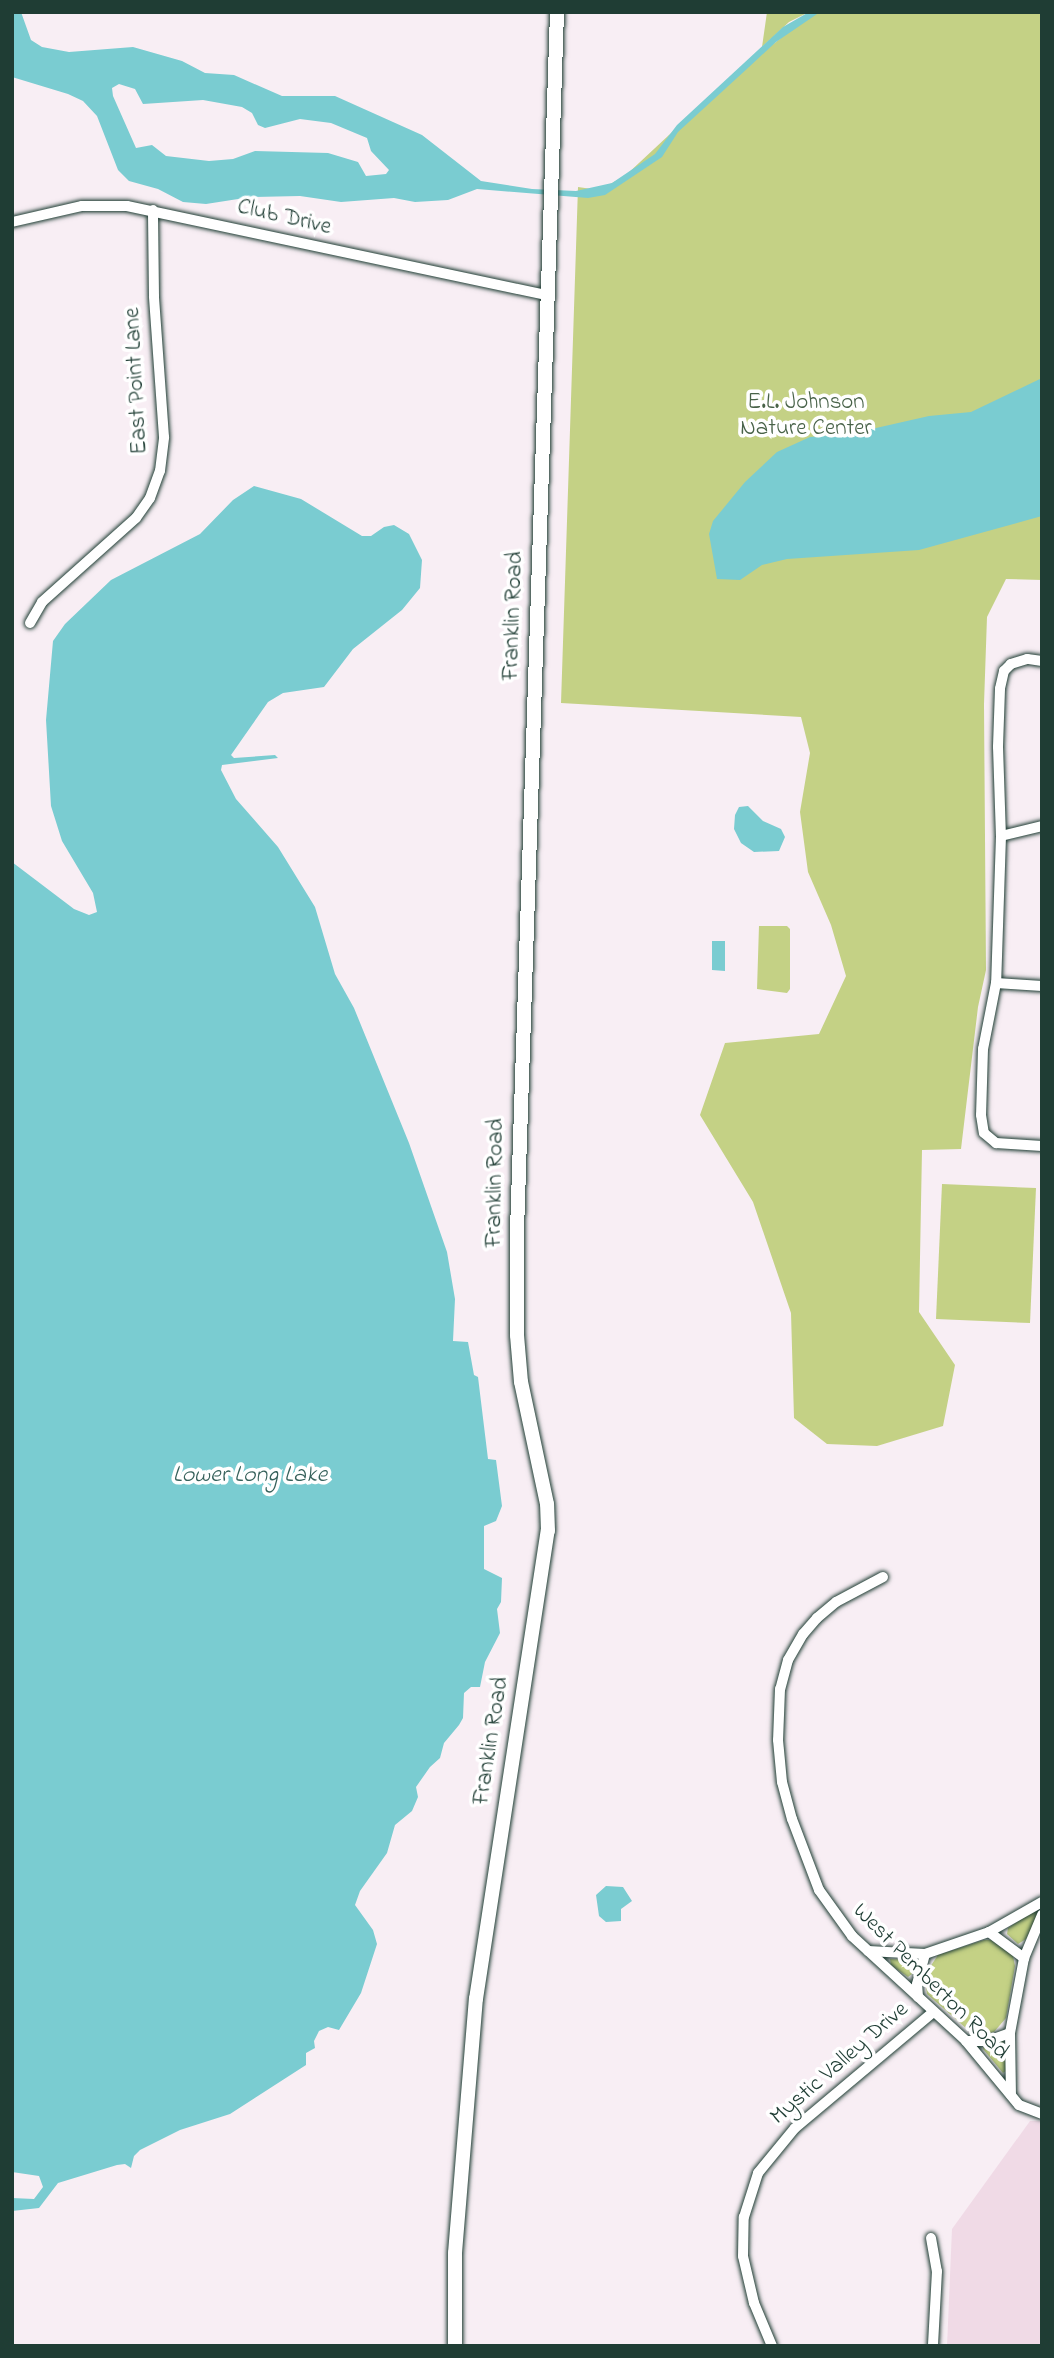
<!DOCTYPE html>
<style>
body{margin:0}
#map{position:relative;width:1054px;height:2358px;overflow:hidden;background:#f8eef4;font-family:"Indie Flower",sans-serif}
div>[style]{position:absolute}
.built>*{inset:0;background:#f0dae6}
.green>*{inset:0;background:#c4d185}
.water>*{inset:0;background:#7accd1}
.roads{filter:drop-shadow(0 0 2px #1f3d34) drop-shadow(0 0 2px #1f3d34)}
.minor>*{height:10px;margin:-5px;padding:0 5px;transform-origin:5px;border-radius:5px;background:#fff}
.tertiary>*{height:14px;margin:-7px;padding:0 7px;transform-origin:7px;border-radius:7px;background:#fff}
span{translate:-50% -50%;white-space:nowrap;text-align:center;line-height:1.15;-webkit-text-stroke:7px #fff;paint-order:stroke}
.street-label{font-size:23px;color:#1f3d34}
.park-label{font-size:23px;color:#486248}
.water-label{font-size:24px;color:#36615b;font-style:italic}
.frame{position:absolute;inset:0;border:14px solid #1f3d34;pointer-events:none}
</style>
<div id="map">
<div class="built">
<i style="clip-path:polygon(1030px 2121px,1042px 2121px,1042px 2346px,947px 2346px,952px 2229px)"></i>
</div>
<div class="green">
<i style="clip-path:polygon(767px 12px,809px 12px,789px 22px,762px 47px)"></i>
<i style="clip-path:polygon(814px 12px,1042px 12px,1042px 580px,1006px 579px,987px 617px,984px 704px,986px 970px,978px 1007px,961px 1149px,922px 1150px,919px 1312px,955px 1365px,943px 1426px,877px 1446px,827px 1444px,794px 1418px,791px 1313px,753px 1202px,700px 1115px,725px 1043px,819px 1034px,846px 976px,831px 925px,808px 872px,800px 812px,810px 753px,801px 717px,561px 703px,578px 187px,599px 190px,625px 176px,728px 80px)"></i>
<i style="clip-path:polygon(759px 926px,787px 926px,790px 929px,790px 989px,787px 993px,757px 989px)"></i>
<i style="clip-path:polygon(942px 1184px,1036px 1188px,1030px 1323px,936px 1319px)"></i>
<i style="clip-path:polygon(1037px 1909px,1040px 1911px,1026px 1939px,1018px 1944px,1007px 1934px,1008px 1928px)"></i>
<i style="clip-path:polygon(984px 1940px,991px 1940px,1013px 1956px,1015px 1966px,1006px 2018px,994px 2032px,975px 2036px,927px 1994px,924px 1976px,938px 1955px)"></i>
<i style="clip-path:polygon(890px 1959px,913px 1960px,916px 1964px,912px 1974px,908px 1977px,891px 1965px)"></i>
<i style="clip-path:polygon(1003px 2040px,1007px 2070px,1003px 2073px,983px 2049px,984px 2045px)"></i>
</div>
<div class="water">
<i style="clip-path:polygon(evenodd,12px 12px,21px 12px,31px 40px,42px 47px,69px 52px,133px 47px,182px 61px,205px 73px,234px 75px,282px 96px,335px 96px,422px 135px,481px 181px,532px 189px,576px 191px,612px 183px,655px 154px,677px 125px,783px 27px,809px 12px,820px 12px,776px 42px,749px 67px,678px 132px,662px 157px,605px 195px,588px 198px,477px 189px,448px 200px,415px 202px,394px 198px,341px 202px,300px 196px,251px 197px,206px 204px,183px 202px,158px 189px,129px 181px,118px 170px,97px 116px,83px 101px,68px 94px,12px 77px,12px 12px,119px 84px,135px 89px,143px 104px,203px 100px,242px 107px,252px 113px,258px 125px,265px 128px,300px 119px,331px 123px,367px 138px,371px 151px,389px 170px,386px 174px,366px 176px,358px 162px,328px 153px,255px 151px,233px 159px,209px 161px,166px 156px,152px 145px,136px 148px,113px 96px,112px 88px,119px 84px)"></i>
<i style="clip-path:polygon(1042px 378px,1042px 516px,919px 550px,787px 559px,762px 565px,740px 580px,717px 579px,709px 534px,713px 521px,745px 482px,777px 452px,810px 437px,854px 433px,929px 416px,971px 412px)"></i>
<i style="clip-path:polygon(254px 486px,301px 499px,362px 536px,371px 536px,384px 527px,394px 525px,409px 534px,422px 560px,420px 588px,402px 610px,353px 649px,324px 687px,283px 693px,268px 702px,231px 755px,234px 758px,275px 755px,278px 758px,222px 765px,221px 770px,236px 799px,278px 847px,315px 907px,335px 974px,354px 1008px,409px 1143px,447px 1252px,455px 1299px,453px 1341px,468px 1342px,474px 1375px,478px 1377px,488px 1459px,496px 1460px,502px 1506px,496px 1521px,484px 1526px,484px 1569px,502px 1578px,501px 1602px,497px 1609px,500px 1633px,485px 1662px,480px 1687px,471px 1687px,464px 1693px,463px 1718px,459px 1725px,444px 1743px,440px 1758px,430px 1767px,416px 1787px,418px 1797px,412px 1811px,395px 1825px,387px 1853px,360px 1891px,355px 1905px,373px 1930px,377px 1944px,361px 1993px,339px 2030px,328px 2027px,319px 2031px,314px 2041px,315px 2048px,306px 2053px,306px 2065px,230px 2114px,180px 2130px,140px 2150px,134px 2156px,131px 2168px,125px 2164px,117px 2165px,58px 2183px,39px 2208px,12px 2211px,12px 2198px,34px 2199px,43px 2187px,39px 2176px,12px 2172px,12px 862px,74px 909px,89px 915px,97px 912px,93px 893px,62px 841px,51px 806px,46px 720px,53px 641px,65px 624px,111px 580px,200px 534px,233px 500px)"></i>
<i style="clip-path:polygon(748px 806px,763px 821px,781px 829px,785px 837px,779px 851px,754px 852px,741px 843px,734px 829px,735px 815px,739px 807px)"></i>
<i style="clip-path:polygon(712px 941px,725px 941px,725px 971px,712px 970px)"></i>
<i style="clip-path:polygon(606px 1886px,623px 1887px,632px 1901px,621px 1909px,621px 1921px,606px 1922px,599px 1916px,596px 1895px)"></i>
</div>
<div class="roads">
<div class="minor">
<i style="left:12px;top:222px;width:72px;rotate:-12.9deg"></i>
<i style="left:82px;top:206px;width:45px"></i>
<i style="left:127px;top:206px;width:429px;rotate:12deg"></i>
<i style="left:30px;top:623px;width:24px;rotate:-60deg"></i>
<i style="left:42px;top:602px;width:126px;rotate:-41.8deg"></i>
<i style="left:136px;top:518px;width:24px;rotate:-55deg"></i>
<i style="left:150px;top:498px;width:29px;rotate:-70deg"></i>
<i style="left:160px;top:471px;width:34px;rotate:-83deg"></i>
<i style="left:164px;top:437px;width:141px;rotate:-94.1deg"></i>
<i style="left:154px;top:296px;width:86px;rotate:-90.7deg"></i>
<i style="left:1042px;top:661px;width:15px;rotate:-172deg"></i>
<i style="left:1027px;top:659px;width:17px;rotate:163deg"></i>
<i style="left:1011px;top:664px;width:10px;rotate:135deg"></i>
<i style="left:1004px;top:671px;width:18px;rotate:103deg"></i>
<i style="left:1000px;top:689px;width:58px;rotate:92deg"></i>
<i style="left:998px;top:747px;width:89px;rotate:88.1deg"></i>
<i style="left:1001px;top:836px;width:147px;rotate:91.9deg"></i>
<i style="left:996px;top:983px;width:67px;rotate:101.1deg"></i>
<i style="left:983px;top:1049px;width:66px;rotate:91.7deg"></i>
<i style="left:981px;top:1115px;width:18px;rotate:81deg"></i>
<i style="left:984px;top:1133px;width:16px;rotate:40deg"></i>
<i style="left:996px;top:1143px;width:46px;rotate:3.7deg"></i>
<i style="left:1001px;top:836px;width:42px;rotate:-13.7deg"></i>
<i style="left:996px;top:983px;width:46px;rotate:3.7deg"></i>
<i style="left:883px;top:1577px;width:53px;rotate:152deg"></i>
<i style="left:836px;top:1602px;width:25px;rotate:140deg"></i>
<i style="left:817px;top:1618px;width:21px;rotate:131deg"></i>
<i style="left:803px;top:1634px;width:30px;rotate:120deg"></i>
<i style="left:788px;top:1660px;width:30px;rotate:105deg"></i>
<i style="left:780px;top:1689px;width:51px;rotate:92.2deg"></i>
<i style="left:778px;top:1740px;width:42px;rotate:84.6deg"></i>
<i style="left:782px;top:1782px;width:38px;rotate:75deg"></i>
<i style="left:792px;top:1819px;width:76px;rotate:69.2deg"></i>
<i style="left:819px;top:1890px;width:57px;rotate:54.3deg"></i>
<i style="left:852px;top:1936px;width:155px;rotate:42.6deg"></i>
<i style="left:966px;top:2041px;width:83px;rotate:50.4deg"></i>
<i style="left:1019px;top:2105px;width:25px;rotate:21deg"></i>
<i style="left:989px;top:1932px;width:44px;rotate:36.6deg"></i>
<i style="left:868px;top:1951px;width:57px;rotate:3deg"></i>
<i style="left:925px;top:1954px;width:68px;rotate:-19deg"></i>
<i style="left:989px;top:1932px;width:61px;rotate:-29.5deg"></i>
<i style="left:918px;top:1997px;width:13px;rotate:-94deg"></i>
<i style="left:917px;top:1984px;width:31px;rotate:-75deg"></i>
<i style="left:1010px;top:2033px;width:62px;rotate:89.1deg"></i>
<i style="left:966px;top:2041px;width:22px"></i>
<i style="left:988px;top:2041px;width:23px;rotate:-20deg"></i>
<i style="left:1010px;top:2033px;width:76px;rotate:-79.4deg"></i>
<i style="left:1024px;top:1958px;width:47px;rotate:-67.3deg"></i>
<i style="left:931px;top:2238px;width:34px;rotate:80deg"></i>
<i style="left:937px;top:2271px;width:75px;rotate:93.1deg"></i>
<i style="left:772px;top:2346px;width:47px;rotate:-112.7deg"></i>
<i style="left:754px;top:2303px;width:48px;rotate:-103.2deg"></i>
<i style="left:743px;top:2256px;width:39px;rotate:-89deg"></i>
<i style="left:744px;top:2217px;width:46px;rotate:-72.3deg"></i>
<i style="left:758px;top:2173px;width:58px;rotate:-50.6deg"></i>
<i style="left:795px;top:2128px;width:180px;rotate:-40deg"></i>
</div>
<div class="tertiary">
<i style="left:455px;top:2346px;width:93px;rotate:-90deg"></i>
<i style="left:455px;top:2253px;width:255px;rotate:-85.3deg"></i>
<i style="left:476px;top:1999px;width:474px;rotate:-81.3deg"></i>
<i style="left:548px;top:1531px;width:27px;rotate:-92deg"></i>
<i style="left:547px;top:1504px;width:125px;rotate:-102deg"></i>
<i style="left:521px;top:1382px;width:47px;rotate:-94.9deg"></i>
<i style="left:517px;top:1335px;width:104px;rotate:-90deg"></i>
<i style="left:517px;top:1231px;width:1220px;rotate:-88.12deg"></i>
</div>
</div>
<div class="street-label">
<span style="left:284px;top:218px;rotate:13deg">Club Drive</span>
<span style="left:137px;top:381px;rotate:-93deg">East Point Lane</span>
<span style="left:514px;top:616px;rotate:-88deg">Franklin Road</span>
<span style="left:496px;top:1183px;rotate:-89deg">Franklin Road</span>
<span style="left:492px;top:1741px;rotate:-81deg">Franklin Road</span>
<span style="left:930px;top:1982px;rotate:45deg">West Pemberton Road</span>
<span style="left:840px;top:2064px;rotate:-41deg">Mystic Valley Drive</span>
</div>
<div class="park-label">
<span style="left:806px;top:416px">E.L. Johnson<br>Nature Center</span>
</div>
<div class="water-label">
<span style="left:250px;top:1476px">Lower Long Lake</span>
</div>
<div class="frame"></div>
</div>
